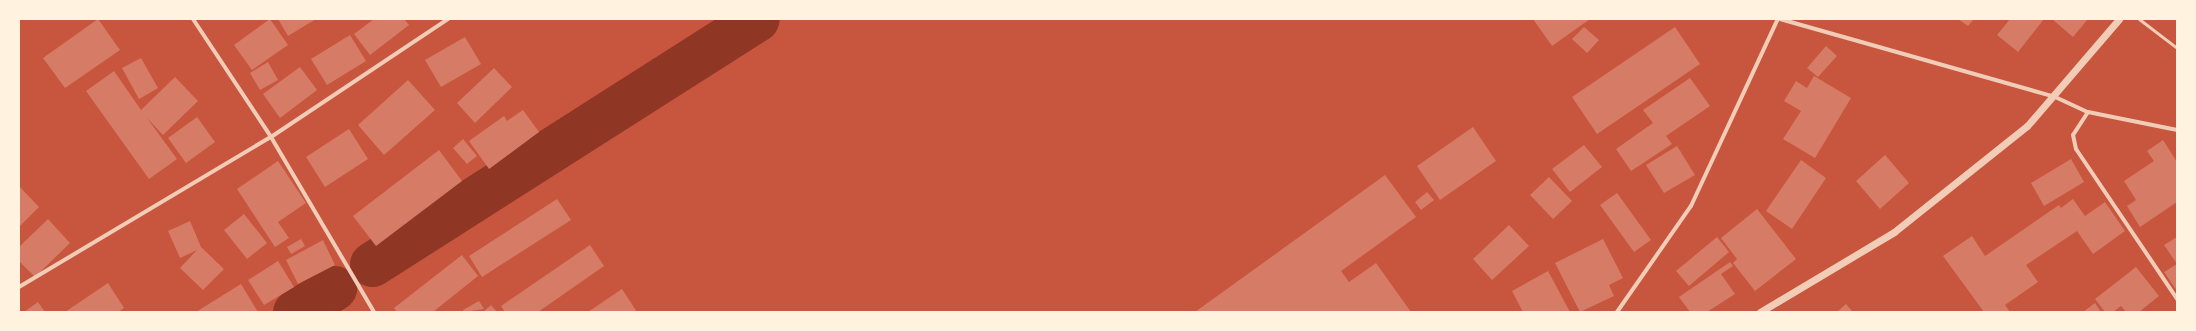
<!DOCTYPE html>
<style>
body{margin:0}
#map{position:relative;width:2196px;height:331px;overflow:hidden;background:#c8553d;font-family:Cabin,sans-serif}
div>[style]{position:absolute}
.river>*{height:45px;margin:-22.5px;padding:0 22.5px;transform-origin:22.5px;border-radius:22.5px;background:#8f3625}
.building>*{inset:0;background:#d67c66}
.service>*{height:3px;margin:-1.5px;padding:0 1.5px;transform-origin:1.5px;border-radius:1.5px;background:#f1ccb7}
.minor>*{height:4px;margin:-2px;padding:0 2px;transform-origin:2px;border-radius:2px;background:#f1ccb7}
.tertiary>*{height:7px;margin:-3.5px;padding:0 3.5px;transform-origin:3.5px;border-radius:3.5px;background:#f1ccb7}
span{translate:-50% -50%;white-space:nowrap;text-align:center;line-height:1.15;-webkit-text-stroke:3px #fff3e0;paint-order:stroke}
.frame{position:absolute;inset:0;border:20px solid #fff3e0;pointer-events:none}
</style>
<div id="map">
<div class="river">
<i style="left:372px;top:264px;width:456px;rotate:-32.5deg"></i>
<i style="left:295px;top:312px;width:46px;rotate:-31.6deg"></i>
</div>
<div class="building">
<i style="clip-path:polygon(98px 19px,120px 50px,65px 88px,43px 58px)"></i>
<i style="clip-path:polygon(270px 19px,288px 45px,252px 70px,234px 45px)"></i>
<i style="clip-path:polygon(278px 19px,316px 19px,288px 36px)"></i>
<i style="clip-path:polygon(374px 19px,404px 19px,409px 25px,370px 55px,354px 34px)"></i>
<i style="clip-path:polygon(1533px 19px,1590px 19px,1552px 46px)"></i>
<i style="clip-path:polygon(1958px 19px,1974px 19px,1968px 26px)"></i>
<i style="clip-path:polygon(2010px 19px,2044px 19px,2018px 52px,1997px 35px)"></i>
<i style="clip-path:polygon(2052px 19px,2088px 19px,2073px 37px)"></i>
<i style="clip-path:polygon(1584px 27px,1599px 40px,1587px 53px,1572px 39px)"></i>
<i style="clip-path:polygon(1675px 27px,1700px 64px,1597px 134px,1572px 97px)"></i>
<i style="clip-path:polygon(350px 35px,366px 61px,327px 85px,311px 59px)"></i>
<i style="clip-path:polygon(465px 37px,481px 64px,441px 87px,425px 60px)"></i>
<i style="clip-path:polygon(1826px 46px,1837px 56px,1818px 77px,1807px 68px)"></i>
<i style="clip-path:polygon(141px 58px,158px 88px,139px 99px,122px 68px)"></i>
<i style="clip-path:polygon(268px 62px,278px 80px,260px 90px,250px 73px)"></i>
<i style="clip-path:polygon(300px 67px,317px 90px,280px 118px,263px 94px)"></i>
<i style="clip-path:polygon(494px 68px,512px 87px,475px 123px,457px 103px)"></i>
<i style="clip-path:polygon(114px 71px,141px 110px,175px 77px,198px 101px,163px 135px,147px 118px,177px 159px,149px 179px,86px 91px)"></i>
<i style="clip-path:polygon(1814px 76px,1851px 98px,1815px 158px,1783px 139px,1801px 111px,1784px 101px,1796px 81px,1807px 88px)"></i>
<i style="clip-path:polygon(1690px 78px,1710px 106px,1666px 136px,1672px 144px,1631px 171px,1616px 149px,1653px 123px,1643px 110px)"></i>
<i style="clip-path:polygon(408px 80px,435px 110px,384px 155px,358px 125px)"></i>
<i style="clip-path:polygon(523px 110px,539px 132px,489px 169px,469px 141px,504px 116px,507px 121px)"></i>
<i style="clip-path:polygon(197px 117px,215px 142px,186px 163px,168px 138px)"></i>
<i style="clip-path:polygon(1473px 127px,1496px 161px,1440px 200px,1417px 166px)"></i>
<i style="clip-path:polygon(349px 129px,368px 159px,325px 187px,306px 157px)"></i>
<i style="clip-path:polygon(463px 139px,477px 156px,467px 164px,453px 148px)"></i>
<i style="clip-path:polygon(2163px 140px,2177px 162px,2177px 202px,2140px 227px,2127px 206px,2136px 200px,2124px 181px,2154px 161px,2147px 151px)"></i>
<i style="clip-path:polygon(1584px 145px,1602px 167px,1570px 192px,1552px 169px)"></i>
<i style="clip-path:polygon(1677px 146px,1695px 175px,1664px 193px,1646px 165px)"></i>
<i style="clip-path:polygon(439px 150px,462px 181px,376px 246px,353px 216px)"></i>
<i style="clip-path:polygon(1885px 155px,1909px 183px,1880px 209px,1856px 181px)"></i>
<i style="clip-path:polygon(2071px 159px,2084px 182px,2044px 206px,2031px 183px)"></i>
<i style="clip-path:polygon(1801px 160px,1826px 178px,1792px 229px,1766px 211px)"></i>
<i style="clip-path:polygon(278px 161px,306px 203px,278px 222px,289px 238px,275px 247px,237px 189px)"></i>
<i style="clip-path:polygon(1385px 175px,1416px 217px,1341px 271px,1349px 282px,1376px 263px,1411px 312px,1195px 312px)"></i>
<i style="clip-path:polygon(1549px 177px,1572px 201px,1553px 219px,1530px 195px)"></i>
<i style="clip-path:polygon(19px 186px,39px 207px,19px 227px)"></i>
<i style="clip-path:polygon(1427px 192px,1434px 200px,1421px 210px,1415px 202px)"></i>
<i style="clip-path:polygon(1617px 193px,1651px 240px,1634px 252px,1600px 205px)"></i>
<i style="clip-path:polygon(557px 199px,571px 220px,482px 277px,469px 256px)"></i>
<i style="clip-path:polygon(2073px 199px,2085px 216px,2105px 202px,2125px 231px,2093px 254px,2077px 231px,2026px 265px,2038px 282px,2005px 305px,2010px 312px,1984px 312px,1943px 256px,1972px 236px,1985px 256px,2059px 205px,2061px 208px)"></i>
<i style="clip-path:polygon(1757px 209px,1796px 259px,1755px 291px,1733px 263px,1737px 259px,1721px 238px)"></i>
<i style="clip-path:polygon(244px 214px,267px 243px,247px 259px,224px 230px)"></i>
<i style="clip-path:polygon(48px 219px,70px 243px,35px 277px,19px 261px,19px 247px)"></i>
<i style="clip-path:polygon(190px 221px,201px 247px,224px 269px,203px 290px,180px 268px,197px 250px,180px 258px,168px 231px)"></i>
<i style="clip-path:polygon(1509px 225px,1529px 246px,1492px 280px,1473px 259px)"></i>
<i style="clip-path:polygon(1717px 237px,1729px 252px,1689px 286px,1676px 271px)"></i>
<i style="clip-path:polygon(2177px 237px,2177px 264px,2164px 245px)"></i>
<i style="clip-path:polygon(301px 239px,305px 246px,291px 254px,287px 247px)"></i>
<i style="clip-path:polygon(1603px 239px,1623px 278px,1609px 285px,1614px 296px,1580px 312px,1555px 263px)"></i>
<i style="clip-path:polygon(323px 240px,335px 265px,298px 284px,286px 260px)"></i>
<i style="clip-path:polygon(590px 245px,604px 266px,538px 312px,505px 312px,501px 306px)"></i>
<i style="clip-path:polygon(462px 255px,478px 276px,433px 312px,397px 312px,394px 308px)"></i>
<i style="clip-path:polygon(278px 261px,294px 287px,264px 305px,248px 280px)"></i>
<i style="clip-path:polygon(1730px 262px,1733px 266px,1721px 274px,1735px 294px,1707px 312px,1690px 312px,1679px 297px)"></i>
<i style="clip-path:polygon(2177px 264px,2177px 291px,2164px 272px)"></i>
<i style="clip-path:polygon(2136px 267px,2159px 296px,2139px 312px,2126px 312px,2121px 306px,2113px 312px,2105px 312px,2095px 299px)"></i>
<i style="clip-path:polygon(1548px 271px,1570px 312px,1523px 312px,1512px 291px)"></i>
<i style="clip-path:polygon(108px 283px,124px 308px,118px 312px,65px 312px)"></i>
<i style="clip-path:polygon(241px 284px,258px 312px,196px 312px)"></i>
<i style="clip-path:polygon(622px 289px,637px 312px,588px 312px)"></i>
<i style="clip-path:polygon(479px 301px,484px 309px,464px 312px,463px 310px)"></i>
<i style="clip-path:polygon(38px 302px,45px 312px,24px 312px)"></i>
<i style="clip-path:polygon(2095px 303px,2101px 312px,2083px 312px)"></i>
<i style="clip-path:polygon(1846px 304px,1853px 312px,1837px 312px)"></i>
<i style="clip-path:polygon(491px 305px,497px 312px,483px 312px)"></i>
</div>
<div class="service">
<i style="left:2139px;top:19px;width:48px;rotate:37.3deg"></i>
</div>
<div class="minor">
<i style="left:193px;top:19px;width:141px;rotate:56.5deg"></i>
<i style="left:271px;top:137px;width:203px;rotate:59.5deg"></i>
<i style="left:1780px;top:19px;width:284px;rotate:15.8deg"></i>
<i style="left:2053px;top:96px;width:38px;rotate:25deg"></i>
<i style="left:2088px;top:112px;width:91px;rotate:11.4deg"></i>
<i style="left:2088px;top:112px;width:27px;rotate:123deg"></i>
<i style="left:2073px;top:135px;width:14px;rotate:78deg"></i>
<i style="left:2076px;top:149px;width:181px;rotate:56deg"></i>
<i style="left:19px;top:287px;width:293px;rotate:-30.8deg"></i>
<i style="left:271px;top:137px;width:213px;rotate:-33.7deg"></i>
<i style="left:1617px;top:312px;width:129px;rotate:-55.1deg"></i>
<i style="left:1691px;top:206px;width:206px;rotate:-65.1deg"></i>
</div>
<div class="tertiary">
<i style="left:1760px;top:312px;width:156px;rotate:-30.8deg"></i>
<i style="left:1894px;top:232px;width:170px;rotate:-38.6deg"></i>
<i style="left:2027px;top:126px;width:141px;rotate:-49.3deg"></i>
</div>
<div class="frame"></div>
</div>
